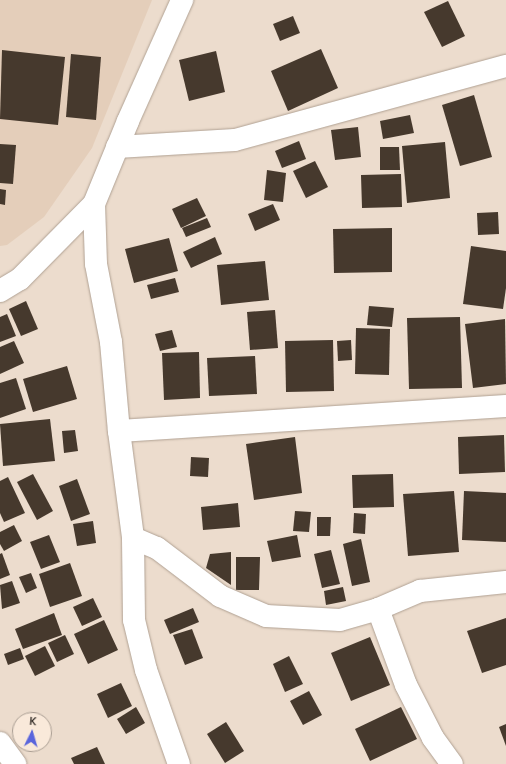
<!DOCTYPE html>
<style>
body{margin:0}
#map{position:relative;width:506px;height:764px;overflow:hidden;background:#ecdccd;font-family:Manrope,sans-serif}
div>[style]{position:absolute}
.built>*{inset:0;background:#e4ceba}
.building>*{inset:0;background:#46392d}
.roads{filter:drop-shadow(0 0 1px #b0a193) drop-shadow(0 0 1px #b0a193)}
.minor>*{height:22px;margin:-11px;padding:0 11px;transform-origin:11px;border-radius:11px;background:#fff}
span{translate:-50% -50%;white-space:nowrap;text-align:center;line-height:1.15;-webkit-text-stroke:4px #f9e9da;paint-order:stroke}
.north{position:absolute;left:12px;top:712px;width:40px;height:40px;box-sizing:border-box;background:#f9e9da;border:1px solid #a99d92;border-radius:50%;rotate:5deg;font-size:11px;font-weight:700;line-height:16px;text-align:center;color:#312b26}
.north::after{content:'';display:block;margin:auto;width:14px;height:18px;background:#5a65dc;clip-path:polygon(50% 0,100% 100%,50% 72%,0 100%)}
</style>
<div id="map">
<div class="built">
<i style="clip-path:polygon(0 0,152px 0,92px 148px,44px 217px,7px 245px,0 246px)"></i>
</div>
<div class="building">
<i style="clip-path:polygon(448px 1px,465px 36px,442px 47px,424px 12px)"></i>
<i style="clip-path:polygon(293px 16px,300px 33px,280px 41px,273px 24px)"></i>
<i style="clip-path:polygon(321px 49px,338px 88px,288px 111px,271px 71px)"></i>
<i style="clip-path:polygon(2px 50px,65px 57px,58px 125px,0 119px)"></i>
<i style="clip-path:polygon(216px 51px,225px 92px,189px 101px,179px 60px)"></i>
<i style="clip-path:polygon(71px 54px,101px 57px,96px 120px,66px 117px)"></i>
<i style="clip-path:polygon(474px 95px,492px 157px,460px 166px,442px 105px)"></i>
<i style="clip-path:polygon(410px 115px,414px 133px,383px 139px,380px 121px)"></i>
<i style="clip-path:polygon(358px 127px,361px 157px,335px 160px,331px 130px)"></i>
<i style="clip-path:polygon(299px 141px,306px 159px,282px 168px,275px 151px)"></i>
<i style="clip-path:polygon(445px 142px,450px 198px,407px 203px,402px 146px)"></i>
<i style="clip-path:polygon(0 144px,16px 145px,13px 184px,0 183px)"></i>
<i style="clip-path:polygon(380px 147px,399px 147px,400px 170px,380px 170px)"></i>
<i style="clip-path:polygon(315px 161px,328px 187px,306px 198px,293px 171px)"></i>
<i style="clip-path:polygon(267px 170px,286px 173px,283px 202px,264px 200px)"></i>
<i style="clip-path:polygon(401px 174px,402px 207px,362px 208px,361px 175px)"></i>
<i style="clip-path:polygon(0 189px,6px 190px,5px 205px,0 204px)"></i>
<i style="clip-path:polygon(197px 198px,206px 216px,181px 228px,172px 209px)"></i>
<i style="clip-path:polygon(273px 204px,280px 220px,255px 231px,248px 214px)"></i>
<i style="clip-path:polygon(498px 212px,499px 234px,478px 235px,477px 213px)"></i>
<i style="clip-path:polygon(207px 218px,211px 227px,186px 237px,182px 228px)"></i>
<i style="clip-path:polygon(392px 228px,392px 272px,334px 273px,333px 229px)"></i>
<i style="clip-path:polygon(215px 237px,222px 254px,191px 268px,183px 252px)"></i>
<i style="clip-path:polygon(169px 238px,178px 271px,134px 283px,125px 249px)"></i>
<i style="clip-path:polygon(471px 246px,506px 251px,506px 288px,503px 309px,463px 304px)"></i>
<i style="clip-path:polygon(265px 261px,269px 300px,221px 305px,217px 265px)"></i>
<i style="clip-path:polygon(175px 278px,179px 292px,151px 299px,147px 285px)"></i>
<i style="clip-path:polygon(26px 301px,38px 329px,21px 336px,9px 309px)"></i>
<i style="clip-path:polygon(369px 306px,394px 308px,392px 327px,367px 325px)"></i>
<i style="clip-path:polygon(275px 310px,278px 348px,250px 350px,247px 312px)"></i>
<i style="clip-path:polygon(7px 314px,16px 336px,0 342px,0 317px)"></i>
<i style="clip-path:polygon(460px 317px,462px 388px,409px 389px,407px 318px)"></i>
<i style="clip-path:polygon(505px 319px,506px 384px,473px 388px,465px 324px)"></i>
<i style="clip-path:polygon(356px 328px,390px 329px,389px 375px,355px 374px)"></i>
<i style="clip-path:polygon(172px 330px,177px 347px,160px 351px,155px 334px)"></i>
<i style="clip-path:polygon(333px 340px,334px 391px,286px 392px,285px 341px)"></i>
<i style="clip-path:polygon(351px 340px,352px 360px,338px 361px,337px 341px)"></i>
<i style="clip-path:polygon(14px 341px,24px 363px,0 374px,0 347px)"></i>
<i style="clip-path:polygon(199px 352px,200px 398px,164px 400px,162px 353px)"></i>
<i style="clip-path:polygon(255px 356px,257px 394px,209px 396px,207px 358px)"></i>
<i style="clip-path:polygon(67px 366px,77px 399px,33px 412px,23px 379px)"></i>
<i style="clip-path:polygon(16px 378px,26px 409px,0 418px,0 383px)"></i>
<i style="clip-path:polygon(50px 419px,55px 461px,3px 466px,0 424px)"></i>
<i style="clip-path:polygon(75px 430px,78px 451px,64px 453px,62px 431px)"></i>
<i style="clip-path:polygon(504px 435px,505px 472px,459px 474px,458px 437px)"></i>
<i style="clip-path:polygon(295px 437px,302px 493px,254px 500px,246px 444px)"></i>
<i style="clip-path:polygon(191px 457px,209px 458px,208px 477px,190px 476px)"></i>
<i style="clip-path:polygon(33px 474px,53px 511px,37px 520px,17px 482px)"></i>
<i style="clip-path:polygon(393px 474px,394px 507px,353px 508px,352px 475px)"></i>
<i style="clip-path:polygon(8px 477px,25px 513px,4px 522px,0 513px,0 481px)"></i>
<i style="clip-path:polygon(77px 479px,90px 514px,71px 521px,59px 486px)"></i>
<i style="clip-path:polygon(454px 491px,459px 552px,408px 556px,403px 494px)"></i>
<i style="clip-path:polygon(464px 491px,506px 493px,506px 542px,462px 540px)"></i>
<i style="clip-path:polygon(238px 503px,240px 527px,203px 530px,201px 507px)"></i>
<i style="clip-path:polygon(295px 511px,311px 512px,309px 532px,293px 531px)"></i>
<i style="clip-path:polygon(354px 513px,366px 514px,365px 534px,353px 533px)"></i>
<i style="clip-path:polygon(317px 517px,331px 517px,330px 536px,317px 536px)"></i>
<i style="clip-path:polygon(93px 521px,96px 543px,77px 546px,73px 524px)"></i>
<i style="clip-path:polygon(14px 525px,22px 541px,4px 551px,0 544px,0 532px)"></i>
<i style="clip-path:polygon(49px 535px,60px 562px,41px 569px,30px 542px)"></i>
<i style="clip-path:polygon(297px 535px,301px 557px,272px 562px,267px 541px)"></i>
<i style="clip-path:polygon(361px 539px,370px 582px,352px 586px,343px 544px)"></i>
<i style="clip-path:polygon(331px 550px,340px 584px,322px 588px,314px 554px)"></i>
<i style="clip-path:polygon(231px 552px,231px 585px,206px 568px,210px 554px)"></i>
<i style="clip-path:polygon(2px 553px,10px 575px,0 579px,0 554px)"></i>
<i style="clip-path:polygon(236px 557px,260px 557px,259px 590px,236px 590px)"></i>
<i style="clip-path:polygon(70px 563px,82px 596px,50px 607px,39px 574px)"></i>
<i style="clip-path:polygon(31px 573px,37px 588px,26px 593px,19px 577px)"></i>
<i style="clip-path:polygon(12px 581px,20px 603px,2px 609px,0 585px)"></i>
<i style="clip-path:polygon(343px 587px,346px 601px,326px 605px,324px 591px)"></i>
<i style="clip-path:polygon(93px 598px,102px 617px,82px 626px,73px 607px)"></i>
<i style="clip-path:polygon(193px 608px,199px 622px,170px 634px,164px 620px)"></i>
<i style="clip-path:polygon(54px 613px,62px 635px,23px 649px,15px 629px)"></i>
<i style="clip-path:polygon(506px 618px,506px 665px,482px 673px,467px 631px)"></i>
<i style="clip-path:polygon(104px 620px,118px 650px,88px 664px,74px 634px)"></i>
<i style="clip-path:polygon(192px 629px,203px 658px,185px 665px,173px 635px)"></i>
<i style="clip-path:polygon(65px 635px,74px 654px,57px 662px,48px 643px)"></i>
<i style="clip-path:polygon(370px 637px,390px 685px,351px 701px,331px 653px)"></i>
<i style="clip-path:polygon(45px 646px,55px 666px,35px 676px,25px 656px)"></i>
<i style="clip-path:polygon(20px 648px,24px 659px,8px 665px,4px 654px)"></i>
<i style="clip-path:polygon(289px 656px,303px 684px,285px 692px,273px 664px)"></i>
<i style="clip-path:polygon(121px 683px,132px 706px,108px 718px,97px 694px)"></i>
<i style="clip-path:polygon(309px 691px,322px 715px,303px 725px,290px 701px)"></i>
<i style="clip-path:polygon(136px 707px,145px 723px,126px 734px,117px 719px)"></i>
<i style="clip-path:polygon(401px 707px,417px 739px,370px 761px,355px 729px)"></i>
<i style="clip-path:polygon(226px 722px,244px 751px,225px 763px,207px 734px)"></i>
<i style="clip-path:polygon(506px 724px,506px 746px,499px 727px)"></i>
<i style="clip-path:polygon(97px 747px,105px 764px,74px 764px,71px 758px)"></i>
</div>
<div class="roads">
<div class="minor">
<i style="left:117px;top:147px;width:118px;rotate:-3.4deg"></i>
<i style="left:235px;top:140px;width:281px;rotate:-15.3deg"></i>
<i style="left:94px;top:204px;width:60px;rotate:88.1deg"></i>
<i style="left:96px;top:264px;width:79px;rotate:79.1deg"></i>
<i style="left:111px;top:342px;width:89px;rotate:84.9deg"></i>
<i style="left:119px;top:431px;width:108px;rotate:82.5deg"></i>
<i style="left:133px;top:538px;width:82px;rotate:89.3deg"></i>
<i style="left:134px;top:620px;width:51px;rotate:76.5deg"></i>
<i style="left:146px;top:670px;width:100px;rotate:70.7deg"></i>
<i style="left:0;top:291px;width:23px;rotate:-31deg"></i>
<i style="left:20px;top:279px;width:105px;rotate:-45.4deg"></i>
<i style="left:94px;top:204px;width:90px;rotate:-67.7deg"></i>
<i style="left:128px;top:121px;width:133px;rotate:-65.9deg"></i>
<i style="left:119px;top:431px;width:388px;rotate:-3.7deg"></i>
<i style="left:133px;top:538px;width:26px;rotate:23deg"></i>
<i style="left:157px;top:548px;width:79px;rotate:37.3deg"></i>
<i style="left:220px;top:596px;width:50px;rotate:23.5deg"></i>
<i style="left:266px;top:616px;width:74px;rotate:3.1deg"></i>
<i style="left:340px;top:620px;width:40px;rotate:-16deg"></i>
<i style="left:378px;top:609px;width:46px;rotate:-23.2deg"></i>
<i style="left:420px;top:591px;width:86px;rotate:-6deg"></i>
<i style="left:378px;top:609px;width:81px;rotate:69.8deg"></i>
<i style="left:406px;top:685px;width:59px;rotate:63deg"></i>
<i style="left:433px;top:738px;width:32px;rotate:54deg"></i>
<i style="left:0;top:743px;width:26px;rotate:54deg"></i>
</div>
</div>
<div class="north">K</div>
</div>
